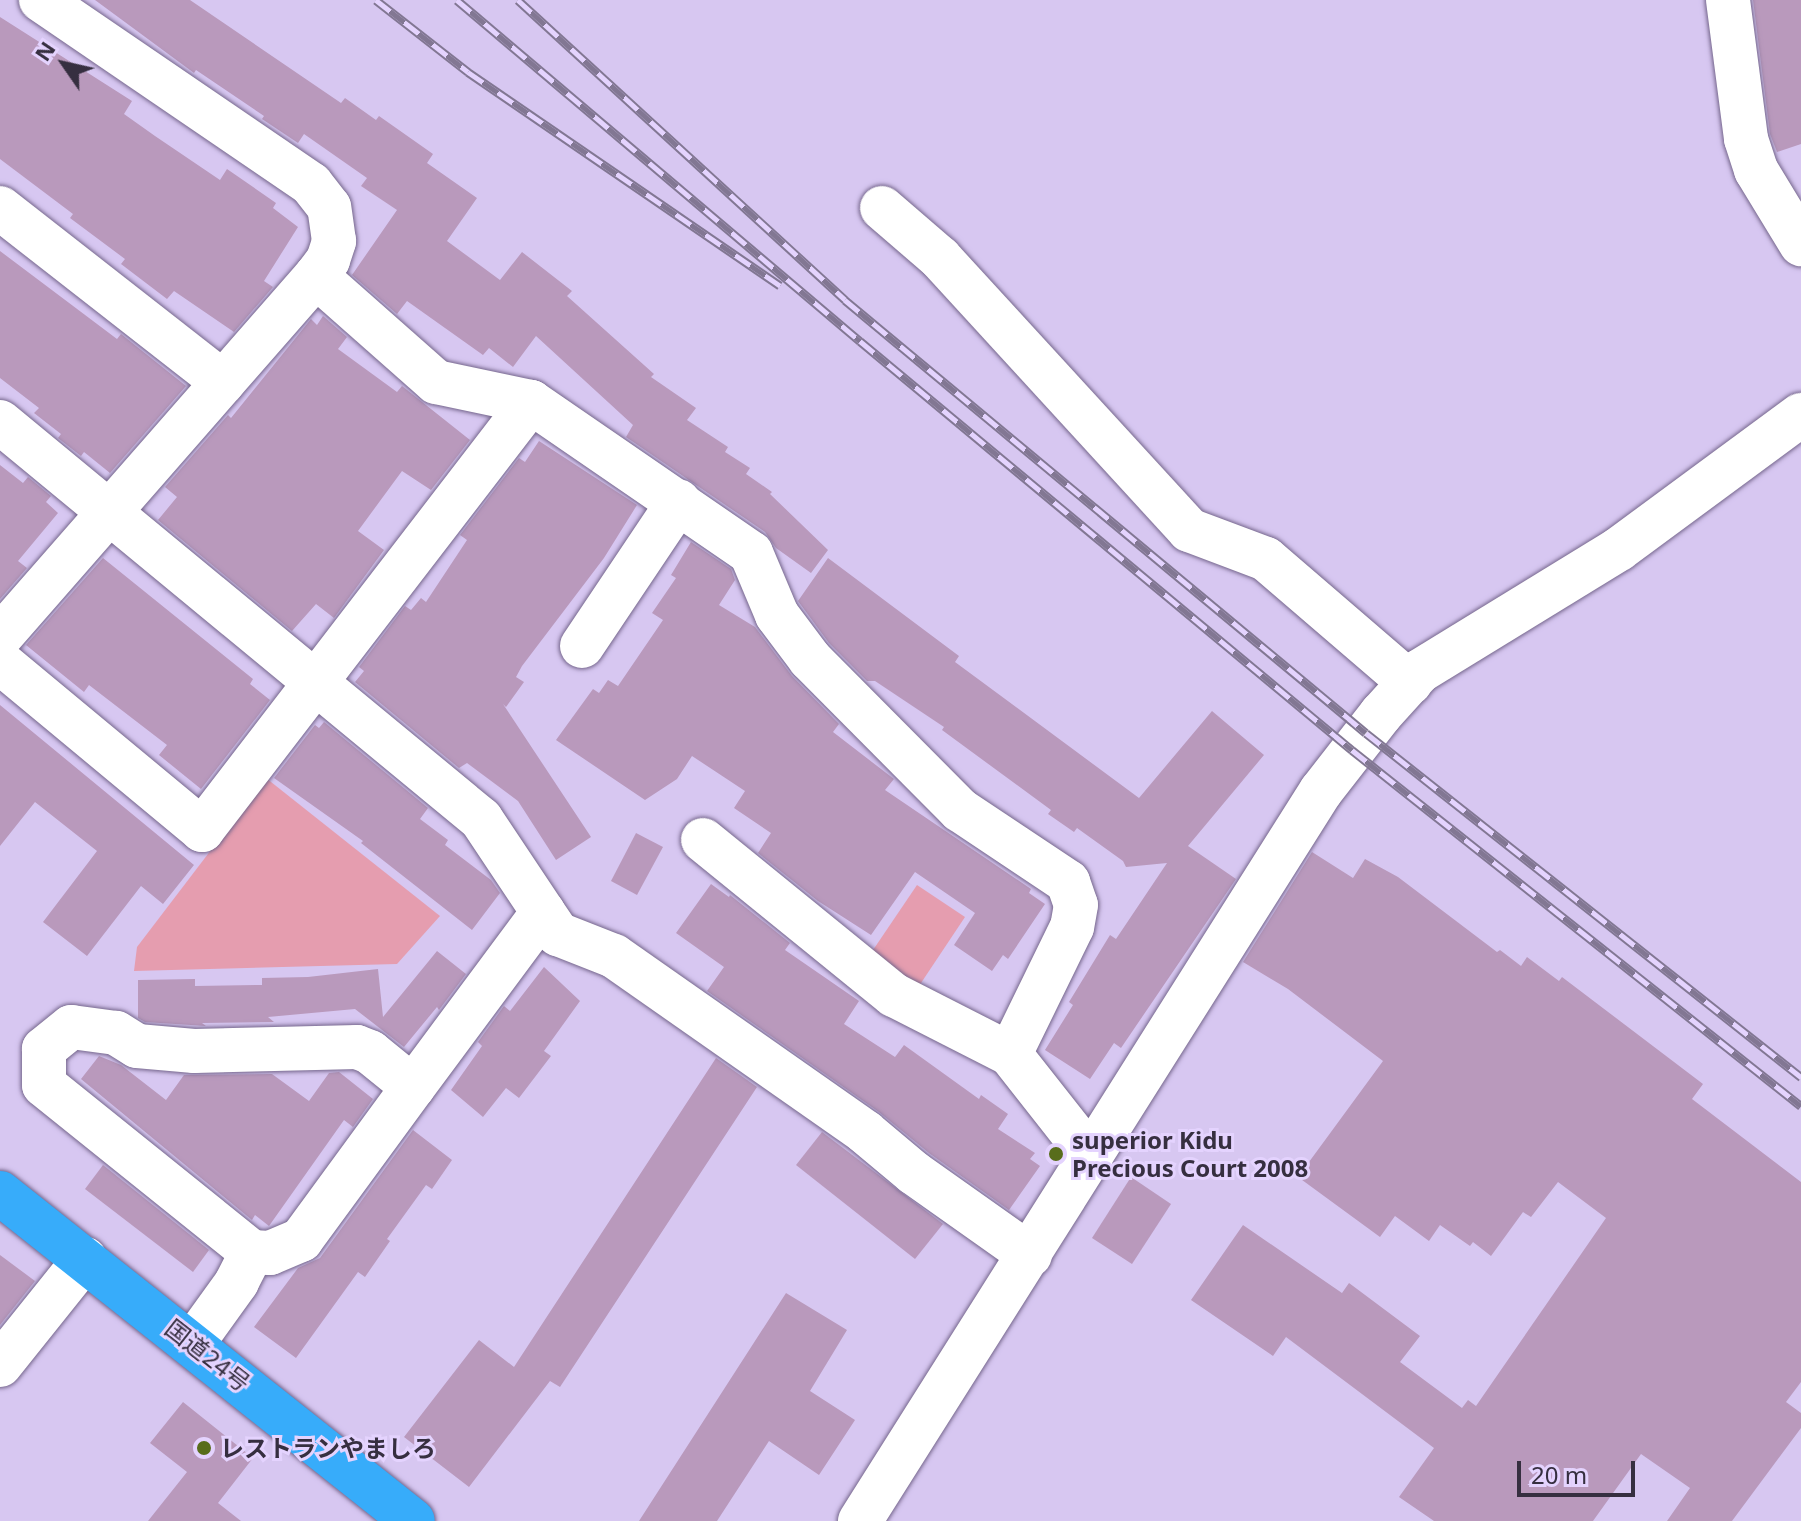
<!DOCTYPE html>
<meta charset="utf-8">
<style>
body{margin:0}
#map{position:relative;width:1801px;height:1521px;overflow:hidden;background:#d7c7f1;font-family:"Noto Sans","Noto Sans JP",sans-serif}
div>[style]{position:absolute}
.green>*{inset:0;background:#e59daf}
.building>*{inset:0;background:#b999bc}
.roads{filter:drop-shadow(0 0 2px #75668c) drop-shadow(0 0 2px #75668c)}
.minor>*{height:44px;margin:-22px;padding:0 22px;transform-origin:22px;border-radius:22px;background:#fff}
.highway>*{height:44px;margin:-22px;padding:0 22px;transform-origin:22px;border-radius:22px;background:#37acfa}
.rail>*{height:9px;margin-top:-4.5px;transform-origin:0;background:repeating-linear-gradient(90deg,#e4d3fe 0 18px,#827793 0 36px);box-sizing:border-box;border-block:2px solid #827793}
.dots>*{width:22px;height:22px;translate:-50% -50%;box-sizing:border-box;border:4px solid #e4d3fe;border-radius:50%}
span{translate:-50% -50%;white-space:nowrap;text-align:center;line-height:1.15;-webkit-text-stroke:6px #e4d3fe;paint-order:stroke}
.poi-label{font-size:24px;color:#362f40;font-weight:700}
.left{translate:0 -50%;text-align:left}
.street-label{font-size:24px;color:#362f40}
.north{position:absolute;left:24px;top:24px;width:80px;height:80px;-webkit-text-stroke:6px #e4d3fe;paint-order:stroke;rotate:304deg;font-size:22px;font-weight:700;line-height:32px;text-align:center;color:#362f40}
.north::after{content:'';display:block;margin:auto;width:28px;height:36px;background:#362f40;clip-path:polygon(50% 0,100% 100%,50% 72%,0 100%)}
.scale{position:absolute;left:1517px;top:1461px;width:118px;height:36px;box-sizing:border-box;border:4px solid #362f40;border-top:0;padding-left:10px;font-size:24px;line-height:28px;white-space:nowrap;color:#362f40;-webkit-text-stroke:6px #e4d3fe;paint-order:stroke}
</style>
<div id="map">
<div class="green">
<i style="clip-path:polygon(266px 778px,440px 916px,397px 964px,134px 971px,137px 947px)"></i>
<i style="clip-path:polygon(917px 885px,965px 917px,919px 986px,871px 953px)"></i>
</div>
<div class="building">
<i style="clip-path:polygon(95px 0,190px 0,341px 103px,345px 98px,376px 120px,379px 116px,433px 154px,427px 163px,477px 198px,447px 241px,500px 280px,522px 252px,572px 291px,567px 296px,654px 374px,651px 377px,696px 408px,687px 420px,728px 447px,725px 452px,750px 468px,746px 474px,772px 492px,770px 494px,828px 550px,811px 573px,776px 548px,765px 532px,626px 437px,633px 425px,536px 336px,513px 367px,489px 348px,483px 355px,407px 301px,397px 314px,352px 275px,397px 210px,361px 186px,367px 178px,304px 134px,298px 143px,262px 119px,264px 116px,196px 70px,194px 73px)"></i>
<i style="clip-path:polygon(1753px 0,1801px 0,1801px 144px,1777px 152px,1770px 134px)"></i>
<i style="clip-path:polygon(0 17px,132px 101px,124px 114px,155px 136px,220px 180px,227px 169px,276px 203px,273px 208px,298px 227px,264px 281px,273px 287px,234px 332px,174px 291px,167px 299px,121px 264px,125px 259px,70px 218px,73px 214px,0 159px)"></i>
<i style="clip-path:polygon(0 251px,117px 339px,121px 334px,186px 386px,110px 473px,84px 452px,81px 456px,58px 438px,61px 434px,34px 413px,39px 408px,0 378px)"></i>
<i style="clip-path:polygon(323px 316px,347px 337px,338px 349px,397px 392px,402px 386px,470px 440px,431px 490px,402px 471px,358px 531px,384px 550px,334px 618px,316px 604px,292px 631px,158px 520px,177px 497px,165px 487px,228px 415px,231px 418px,311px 319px,317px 325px)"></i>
<i style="clip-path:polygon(539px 441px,637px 505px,604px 558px,522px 666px,516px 677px,524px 682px,506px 707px,503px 704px,591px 837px,556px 860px,518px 801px,467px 763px,459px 768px,355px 682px,364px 671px,359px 667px,405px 606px,411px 610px,421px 598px,426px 602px,467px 540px,460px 535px,519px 458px,525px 462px)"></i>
<i style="clip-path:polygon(0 465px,23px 483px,28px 477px,51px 496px,46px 502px,58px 513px,18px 561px,27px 568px,0 599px)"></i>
<i style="clip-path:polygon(691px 542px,731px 569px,735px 580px,719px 605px,755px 627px,792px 676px,839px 724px,833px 732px,894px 779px,885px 790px,1031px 889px,1029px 893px,1045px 904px,1008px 959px,1003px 955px,992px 971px,954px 945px,975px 913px,915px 872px,871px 935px,818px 901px,758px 853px,771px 833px,734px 808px,745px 791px,692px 756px,677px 779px,645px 800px,556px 740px,593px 689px,599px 693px,608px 680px,618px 686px,663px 620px,652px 613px,676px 578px,671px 575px)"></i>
<i style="clip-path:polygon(103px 558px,253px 679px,250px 684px,270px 700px,201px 789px,159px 755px,167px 745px,89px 685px,84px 692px,26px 645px)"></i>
<i style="clip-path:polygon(828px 558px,959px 656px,955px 662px,1139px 798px,1212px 711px,1264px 755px,1188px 846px,1236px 879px,1121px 1048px,1114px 1043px,1090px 1079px,1045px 1050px,1073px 1005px,1069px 1002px,1110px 935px,1116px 939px,1167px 863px,1126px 867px,1123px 861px,1077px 828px,1074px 832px,1048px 814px,1051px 810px,942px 730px,944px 727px,875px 681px,867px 681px,829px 643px,798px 601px)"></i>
<i style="clip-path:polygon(0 705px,194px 865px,163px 904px,141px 886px,87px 956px,43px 922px,97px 851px,35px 802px,0 846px)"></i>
<i style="clip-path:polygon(324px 722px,428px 808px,420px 819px,448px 840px,445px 845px,491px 880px,500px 893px,472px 930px,361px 843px,363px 841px,274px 778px,315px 725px,319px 728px)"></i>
<i style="clip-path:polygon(636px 833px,663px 847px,637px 895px,611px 881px)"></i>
<i style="clip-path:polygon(1312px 852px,1353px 878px,1365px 859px,1398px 877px,1497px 952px,1500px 950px,1521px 966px,1527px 957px,1559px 981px,1562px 977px,1703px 1084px,1692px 1099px,1801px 1182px,1801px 1382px,1786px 1402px,1801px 1413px,1801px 1428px,1732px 1521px,1667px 1521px,1690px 1488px,1641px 1454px,1593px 1521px,1434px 1521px,1399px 1497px,1434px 1448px,1286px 1337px,1273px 1356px,1191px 1300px,1243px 1225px,1342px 1293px,1349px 1283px,1420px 1336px,1400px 1362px,1462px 1408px,1468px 1400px,1476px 1406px,1606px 1218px,1558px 1182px,1531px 1217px,1523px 1212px,1491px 1256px,1473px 1242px,1470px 1246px,1440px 1225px,1429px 1241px,1395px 1216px,1380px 1237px,1298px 1177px,1383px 1061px,1288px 989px,1243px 962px)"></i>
<i style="clip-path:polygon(711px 884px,729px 897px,730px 895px,790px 943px,785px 950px,859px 1001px,844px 1024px,895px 1057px,904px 1045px,979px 1099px,981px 1095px,1008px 1114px,998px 1129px,1035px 1153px,1030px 1159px,1040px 1166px,1009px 1210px,929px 1153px,879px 1112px,707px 991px,724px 967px,676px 933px)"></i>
<i style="clip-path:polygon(437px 951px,466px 974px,439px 1010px,437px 1007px,404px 1047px,355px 1009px,268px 1017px,274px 1022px,202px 1023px,206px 1026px,145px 1022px,138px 1018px,138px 980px,195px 979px,195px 986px,262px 985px,262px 978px,308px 977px,378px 969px,383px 1017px)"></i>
<i style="clip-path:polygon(544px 967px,580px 1001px,544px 1051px,551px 1056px,519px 1098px,506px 1088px,483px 1117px,451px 1090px,482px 1046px,478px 1042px,504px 1006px,510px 1011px)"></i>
<i style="clip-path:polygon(99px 1056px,121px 1065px,166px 1100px,184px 1075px,272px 1074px,309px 1101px,329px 1073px,339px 1072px,373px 1099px,353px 1127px,344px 1120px,269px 1226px,255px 1215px,252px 1220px,81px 1079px)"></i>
<i style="clip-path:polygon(716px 1058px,757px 1087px,560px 1387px,550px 1381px,469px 1487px,404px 1437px,479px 1340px,514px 1367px)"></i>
<i style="clip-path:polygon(413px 1130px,452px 1160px,432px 1189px,426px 1185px,387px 1239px,390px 1241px,365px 1277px,358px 1272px,296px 1358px,254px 1327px,298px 1268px,320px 1258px)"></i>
<i style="clip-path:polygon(822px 1132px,943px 1224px,915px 1259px,796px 1165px)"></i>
<i style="clip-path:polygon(103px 1165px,209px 1250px,193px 1272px,85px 1189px)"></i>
<i style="clip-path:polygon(1131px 1177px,1171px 1204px,1132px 1264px,1092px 1238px)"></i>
<i style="clip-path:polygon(0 1255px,35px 1281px,0 1325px)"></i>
<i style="clip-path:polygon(786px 1293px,847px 1330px,810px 1391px,855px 1420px,819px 1475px,769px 1441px,717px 1521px,639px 1521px)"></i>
<i style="clip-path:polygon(183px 1402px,253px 1458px,218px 1503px,241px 1521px,148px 1521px,187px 1472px,150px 1443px)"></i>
</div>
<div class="roads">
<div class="minor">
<i style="left:1728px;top:0;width:140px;rotate:82.6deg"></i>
<i style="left:1746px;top:139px;width:33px;rotate:72deg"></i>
<i style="left:1756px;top:170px;width:87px;rotate:58.7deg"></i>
<i style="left:0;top:208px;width:283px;rotate:38deg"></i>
<i style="left:882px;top:208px;width:77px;rotate:40.8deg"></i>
<i style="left:940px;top:258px;width:369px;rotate:47.5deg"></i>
<i style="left:1189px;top:530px;width:82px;rotate:20.6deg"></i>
<i style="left:1266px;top:559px;width:190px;rotate:40.7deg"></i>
<i style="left:531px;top:402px;width:267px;rotate:34.5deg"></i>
<i style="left:751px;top:553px;width:67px;rotate:67.2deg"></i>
<i style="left:777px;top:615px;width:55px;rotate:53.1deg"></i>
<i style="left:810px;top:659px;width:213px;rotate:45.2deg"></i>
<i style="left:960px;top:810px;width:130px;rotate:33.7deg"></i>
<i style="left:1068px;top:882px;width:24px;rotate:71deg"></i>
<i style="left:1076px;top:905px;width:22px;rotate:100deg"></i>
<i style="left:1072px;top:927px;width:141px;rotate:116deg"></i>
<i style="left:1010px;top:1054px;width:131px;rotate:51.8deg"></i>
<i style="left:0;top:422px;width:624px;rotate:39.54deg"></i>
<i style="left:481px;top:819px;width:112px;rotate:56.3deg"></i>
<i style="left:543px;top:912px;width:218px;rotate:126.6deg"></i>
<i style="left:413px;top:1087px;width:55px;rotate:-140.9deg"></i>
<i style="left:370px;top:1052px;width:14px;rotate:-159deg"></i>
<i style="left:357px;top:1047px;width:163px;rotate:178.6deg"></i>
<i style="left:194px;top:1051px;width:57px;rotate:-175deg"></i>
<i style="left:137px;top:1046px;width:25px;rotate:-148deg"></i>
<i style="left:116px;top:1033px;width:45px;rotate:-172.4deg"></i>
<i style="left:71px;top:1027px;width:35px;rotate:141deg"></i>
<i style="left:44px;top:1049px;width:36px;rotate:90deg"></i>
<i style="left:44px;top:1085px;width:267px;rotate:38.8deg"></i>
<i style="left:252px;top:1252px;width:34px;rotate:117deg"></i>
<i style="left:237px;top:1282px;width:75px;rotate:125.8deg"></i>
<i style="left:0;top:637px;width:480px;rotate:-48.8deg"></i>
<i style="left:316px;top:276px;width:20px;rotate:-53deg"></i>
<i style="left:328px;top:260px;width:20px;rotate:-72deg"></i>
<i style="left:334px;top:241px;width:34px;rotate:-98deg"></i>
<i style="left:329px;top:207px;width:29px;rotate:-128deg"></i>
<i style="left:311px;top:184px;width:327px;rotate:-145.7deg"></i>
<i style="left:582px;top:646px;width:174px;rotate:-56.2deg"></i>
<i style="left:0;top:662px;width:263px;rotate:39.7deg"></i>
<i style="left:202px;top:830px;width:540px;rotate:-52.45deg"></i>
<i style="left:531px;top:402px;width:97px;rotate:-168.1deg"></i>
<i style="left:436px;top:382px;width:160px;rotate:-138.5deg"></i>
<i style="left:703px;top:840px;width:246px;rotate:39.1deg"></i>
<i style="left:894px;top:995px;width:130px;rotate:27deg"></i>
<i style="left:543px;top:912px;width:27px;rotate:56deg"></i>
<i style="left:558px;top:934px;width:60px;rotate:21.4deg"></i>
<i style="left:614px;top:956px;width:307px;rotate:35deg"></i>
<i style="left:865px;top:1132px;width:64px;rotate:39.9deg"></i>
<i style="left:914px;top:1173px;width:142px;rotate:35.3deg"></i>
<i style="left:252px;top:1252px;width:18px;rotate:3deg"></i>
<i style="left:270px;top:1253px;width:34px;rotate:-23deg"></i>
<i style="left:301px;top:1240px;width:190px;rotate:-53.8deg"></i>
<i style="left:0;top:1365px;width:136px;rotate:-51.3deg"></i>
<i style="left:860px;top:1521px;width:863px;rotate:-57.73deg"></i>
<i style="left:1321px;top:791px;width:98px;rotate:-52.1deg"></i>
<i style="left:1381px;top:714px;width:58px;rotate:-47.8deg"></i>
<i style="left:1420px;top:671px;width:233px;rotate:-31.5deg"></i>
<i style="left:1619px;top:549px;width:226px;rotate:-36.4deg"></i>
</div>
<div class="highway">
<i style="left:0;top:1193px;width:527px;rotate:38.46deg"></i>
</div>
</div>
<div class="rail">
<i style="left:376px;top:0;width:117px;rotate:38deg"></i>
<i style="left:468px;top:72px;width:378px;rotate:34.4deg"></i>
<i style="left:457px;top:0;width:528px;rotate:40.24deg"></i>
<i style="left:860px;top:341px;width:640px;rotate:39.74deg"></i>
<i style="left:1352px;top:750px;width:573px;rotate:38.41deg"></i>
<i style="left:518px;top:0;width:444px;rotate:42.5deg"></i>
<i style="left:845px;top:300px;width:677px;rotate:39.73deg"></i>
<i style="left:1366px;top:733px;width:555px;rotate:38.34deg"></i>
</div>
<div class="dots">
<i style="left:1056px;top:1154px;background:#586d1b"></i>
<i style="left:204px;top:1448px;background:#586d1b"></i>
</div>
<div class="poi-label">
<span class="left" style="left:1072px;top:1154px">superior Kidu<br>Precious Court 2008</span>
<span class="left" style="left:220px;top:1448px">レストランやましろ</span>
</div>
<div class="street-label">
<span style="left:208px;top:1355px;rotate:38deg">国道24号</span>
</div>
<div class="north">N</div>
<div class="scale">20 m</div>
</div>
